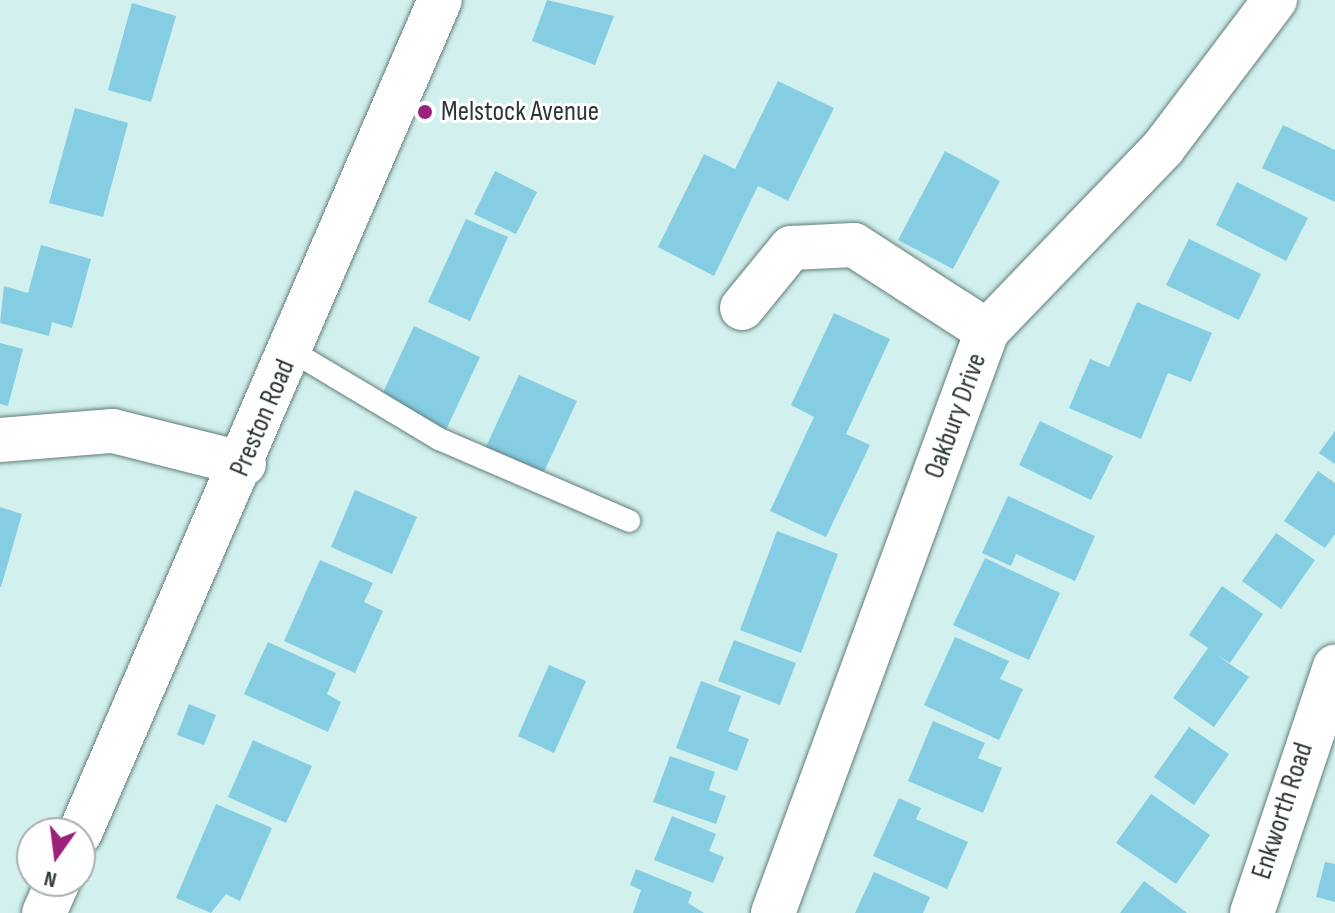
<!DOCTYPE html>
<style>
body{margin:0}
#map{position:relative;width:1335px;height:913px;overflow:hidden;background:#d2f0ed;font-family:"Sofia Sans Condensed",sans-serif}
div>[style]{position:absolute}
.building>*{inset:0;background:#85cde3}
.roads{filter:drop-shadow(0 0 2px #637e7b) drop-shadow(0 0 2px #637e7b)}
.service>*{height:22px;margin:-11px;padding:0 11px;transform-origin:11px;border-radius:11px;background:#fff}
.minor>*{height:44px;margin:-22px;padding:0 22px;transform-origin:22px;border-radius:22px;background:#fff}
.secondary>*{height:44px;margin:-22px;padding:0 22px;transform-origin:22px;border-radius:22px;background:#fff}
.dots>*{width:22px;height:22px;translate:-50% -50%;box-sizing:border-box;border:4px solid #fff;border-radius:50%}
span{translate:-50% -50%;white-space:nowrap;text-align:center;line-height:1.15;-webkit-text-stroke:6px #fff;paint-order:stroke}
.poi-label{font-size:28px;color:#2c3736}
.left{translate:0 -50%;text-align:left}
.street-label{font-size:28px;color:#2c3736}
.north{position:absolute;left:16px;top:817px;width:80px;height:80px;box-sizing:border-box;background:#fff;border:2px solid #abafaf;border-radius:50%;rotate:194deg;font-size:22px;font-weight:700;line-height:32px;text-align:center;color:#2c3736}
.north::after{content:'';display:block;margin:auto;width:28px;height:36px;background:#9b217a;clip-path:polygon(50% 0,100% 100%,50% 72%,0 100%)}
</style>
<div id="map">
<div class="building">
<i style="clip-path:polygon(547px 0,614px 16px,595px 65px,532px 41px)"></i>
<i style="clip-path:polygon(132px 3px,176px 16px,151px 102px,108px 90px)"></i>
<i style="clip-path:polygon(778px 81px,834px 108px,788px 201px,758px 186px,714px 276px,658px 247px,704px 154px,735px 169px)"></i>
<i style="clip-path:polygon(75px 108px,128px 123px,103px 217px,49px 203px)"></i>
<i style="clip-path:polygon(1283px 125px,1335px 150px,1335px 202px,1262px 168px)"></i>
<i style="clip-path:polygon(945px 151px,1000px 181px,953px 269px,898px 240px)"></i>
<i style="clip-path:polygon(495px 171px,537px 192px,516px 234px,474px 214px)"></i>
<i style="clip-path:polygon(1237px 182px,1308px 218px,1286px 261px,1216px 225px)"></i>
<i style="clip-path:polygon(466px 219px,508px 237px,470px 321px,428px 302px)"></i>
<i style="clip-path:polygon(1189px 239px,1261px 274px,1239px 320px,1166px 285px)"></i>
<i style="clip-path:polygon(41px 245px,91px 259px,72px 328px,52px 322px,49px 336px,0 323px,4px 286px,28px 293px)"></i>
<i style="clip-path:polygon(1137px 302px,1212px 333px,1191px 382px,1168px 373px,1141px 439px,1069px 408px,1090px 359px,1109px 367px)"></i>
<i style="clip-path:polygon(834px 313px,890px 339px,846px 434px,870px 445px,826px 537px,770px 511px,814px 417px,791px 405px)"></i>
<i style="clip-path:polygon(414px 326px,480px 357px,445px 432px,379px 401px)"></i>
<i style="clip-path:polygon(0 343px,23px 349px,8px 406px,0 404px)"></i>
<i style="clip-path:polygon(519px 375px,577px 401px,542px 476px,485px 449px)"></i>
<i style="clip-path:polygon(1040px 421px,1113px 456px,1091px 500px,1019px 465px)"></i>
<i style="clip-path:polygon(1335px 431px,1335px 464px,1319px 453px)"></i>
<i style="clip-path:polygon(1318px 471px,1335px 483px,1335px 534px,1325px 548px,1284px 521px)"></i>
<i style="clip-path:polygon(355px 490px,417px 517px,392px 574px,331px 547px)"></i>
<i style="clip-path:polygon(1008px 496px,1095px 536px,1075px 581px,1016px 554px,1011px 566px,982px 553px)"></i>
<i style="clip-path:polygon(0 507px,22px 514px,1px 587px,0 587px)"></i>
<i style="clip-path:polygon(777px 531px,838px 554px,801px 653px,740px 630px)"></i>
<i style="clip-path:polygon(1276px 533px,1315px 560px,1281px 609px,1242px 581px)"></i>
<i style="clip-path:polygon(985px 558px,1060px 593px,1029px 660px,953px 625px)"></i>
<i style="clip-path:polygon(320px 560px,373px 583px,364px 602px,383px 611px,355px 673px,284px 641px)"></i>
<i style="clip-path:polygon(1222px 586px,1263px 614px,1230px 663px,1215px 654px,1249px 677px,1214px 727px,1173px 698px,1208px 648px,1189px 635px)"></i>
<i style="clip-path:polygon(955px 637px,1009px 661px,1000px 679px,1023px 689px,999px 740px,924px 705px)"></i>
<i style="clip-path:polygon(734px 640px,796px 663px,780px 705px,718px 681px)"></i>
<i style="clip-path:polygon(268px 642px,336px 673px,327px 694px,341px 702px,328px 732px,244px 694px)"></i>
<i style="clip-path:polygon(549px 665px,586px 681px,554px 753px,518px 736px)"></i>
<i style="clip-path:polygon(701px 681px,741px 696px,728px 731px,749px 739px,737px 771px,676px 748px)"></i>
<i style="clip-path:polygon(189px 704px,216px 715px,204px 745px,177px 735px)"></i>
<i style="clip-path:polygon(933px 721px,985px 743px,978px 758px,1002px 768px,983px 813px,908px 781px)"></i>
<i style="clip-path:polygon(1189px 727px,1229px 754px,1194px 805px,1154px 777px)"></i>
<i style="clip-path:polygon(253px 740px,312px 766px,286px 823px,228px 797px)"></i>
<i style="clip-path:polygon(670px 756px,715px 772px,709px 790px,726px 796px,716px 824px,653px 802px)"></i>
<i style="clip-path:polygon(1151px 794px,1210px 835px,1176px 884px,1116px 843px)"></i>
<i style="clip-path:polygon(899px 798px,921px 808px,916px 819px,968px 842px,947px 889px,873px 856px)"></i>
<i style="clip-path:polygon(216px 804px,272px 828px,240px 901px,226px 894px,211px 913px,176px 898px)"></i>
<i style="clip-path:polygon(672px 816px,716px 834px,709px 851px,724px 857px,713px 883px,654px 860px)"></i>
<i style="clip-path:polygon(1325px 862px,1335px 864px,1335px 902px,1316px 897px)"></i>
<i style="clip-path:polygon(636px 869px,692px 892px,688px 903px,704px 913px,633px 913px,641px 890px,630px 885px)"></i>
<i style="clip-path:polygon(874px 872px,930px 897px,923px 913px,855px 913px)"></i>
<i style="clip-path:polygon(1144px 881px,1187px 913px,1120px 913px)"></i>
</div>
<div class="roads">
<div class="service">
<i style="left:292px;top:351px;width:171px;rotate:30.9deg"></i>
<i style="left:439px;top:439px;width:207px;rotate:23.3deg"></i>
</div>
<div class="minor">
<i style="left:742px;top:308px;width:77px;rotate:-50.8deg"></i>
<i style="left:791px;top:248px;width:63px;rotate:-2.7deg"></i>
<i style="left:854px;top:245px;width:158px;rotate:32.9deg"></i>
<i style="left:0;top:440px;width:113px;rotate:-4.6deg"></i>
<i style="left:113px;top:431px;width:135px;rotate:14.1deg"></i>
<i style="left:773px;top:913px;width:620px;rotate:-69.81deg"></i>
<i style="left:987px;top:331px;width:254px;rotate:-46.1deg"></i>
<i style="left:1163px;top:148px;width:186px;rotate:-52.9deg"></i>
<i style="left:1252px;top:913px;width:260px;rotate:-71.4deg"></i>
</div>
<div class="secondary">
<i style="left:80px;top:833px;width:907px;rotate:-66.63deg"></i>
<i style="left:44px;top:913px;width:35px;rotate:-66deg"></i>
</div>
</div>
<div class="dots">
<i style="left:425px;top:112px;background:#9b217a"></i>
</div>
<div class="poi-label">
<span class="left" style="left:441px;top:112px">Melstock Avenue</span>
</div>
<div class="street-label">
<span style="left:956px;top:416px;rotate:-70deg">Oakbury Drive</span>
<span style="left:263px;top:418px;rotate:-67deg">Preston Road</span>
<span style="left:1283px;top:811px;rotate:-72deg">Enkworth Road</span>
</div>
<div class="north">N</div>
</div>
